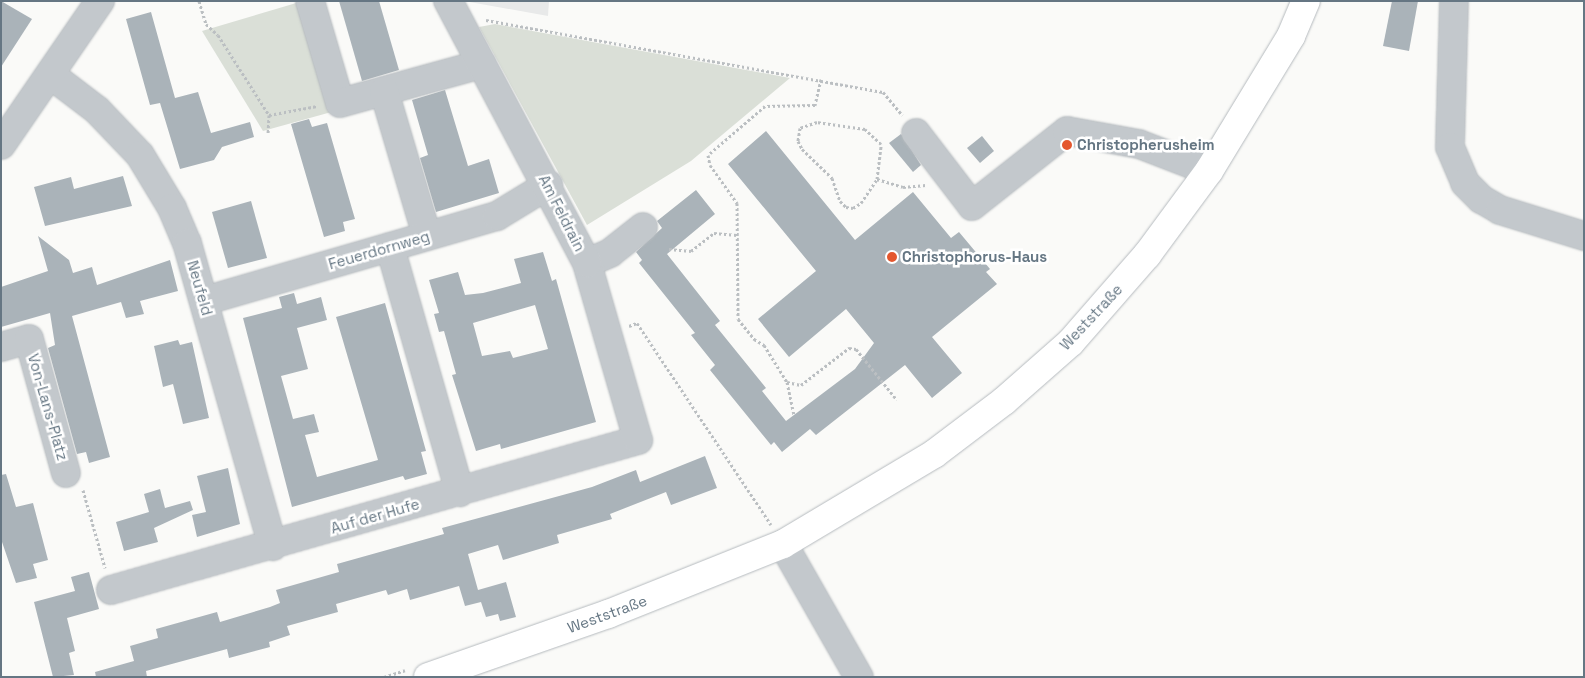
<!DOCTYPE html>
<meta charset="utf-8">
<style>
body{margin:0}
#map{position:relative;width:1585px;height:678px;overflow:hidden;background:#fafaf8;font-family:"Space Grotesk",sans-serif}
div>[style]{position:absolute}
.built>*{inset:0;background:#e8e9e9}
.green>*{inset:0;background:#dadfd7}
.building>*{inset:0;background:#aab3b9}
.path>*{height:3px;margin-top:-1.5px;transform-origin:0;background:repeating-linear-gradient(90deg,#bbbfc2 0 2.5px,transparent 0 5px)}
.roads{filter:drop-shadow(0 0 1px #b5babe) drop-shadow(0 0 1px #b5babe)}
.minor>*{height:28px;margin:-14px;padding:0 14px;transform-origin:14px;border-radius:14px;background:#c3c8cc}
.major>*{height:28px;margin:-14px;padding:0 14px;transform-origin:14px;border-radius:14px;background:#fff}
.dots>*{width:14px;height:14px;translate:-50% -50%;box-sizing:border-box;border:2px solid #fff;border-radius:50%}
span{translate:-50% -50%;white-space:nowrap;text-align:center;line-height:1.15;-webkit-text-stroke:5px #fff;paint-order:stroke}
.poi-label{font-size:15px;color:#657683;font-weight:700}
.left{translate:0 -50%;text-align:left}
.street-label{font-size:15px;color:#657683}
.frame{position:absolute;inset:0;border:2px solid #657683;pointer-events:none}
</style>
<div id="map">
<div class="built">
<i style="clip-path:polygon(464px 1px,549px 1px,548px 16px)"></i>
</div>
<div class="green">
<i style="clip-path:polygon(303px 1px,335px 111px,263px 131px,202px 31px)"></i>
<i style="clip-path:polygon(495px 24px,790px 78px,691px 161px,587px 225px,479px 27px)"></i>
</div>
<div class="building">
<i style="clip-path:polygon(1px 1px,32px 19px,1px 67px)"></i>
<i style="clip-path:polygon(339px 1px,379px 1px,399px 70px,362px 81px)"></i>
<i style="clip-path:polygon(1392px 1px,1418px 1px,1409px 51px,1383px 46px)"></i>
<i style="clip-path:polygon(151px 12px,175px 98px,198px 92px,211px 133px,250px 122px,254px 137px,222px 147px,214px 160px,180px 169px,160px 103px,150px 105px,126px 19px)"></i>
<i style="clip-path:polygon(445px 90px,468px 166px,489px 159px,499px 193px,436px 212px,420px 158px,428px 155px,412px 100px)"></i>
<i style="clip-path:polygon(309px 119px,312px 127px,327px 123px,355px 219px,343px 222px,345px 231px,324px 237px,291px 124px)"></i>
<i style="clip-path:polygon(766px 131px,855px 240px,913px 192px,951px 238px,959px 232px,990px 269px,986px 272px,997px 284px,932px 337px,962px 373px,932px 398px,905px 365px,816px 435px,810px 429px,782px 452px,774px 442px,771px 445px,710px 370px,715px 365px,691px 335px,695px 333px,639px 263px,642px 260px,636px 252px,662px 228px,657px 221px,696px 190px,715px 214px,667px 254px,720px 321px,715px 325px,766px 388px,762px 391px,786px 421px,855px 369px,874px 343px,846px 309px,789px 357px,758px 319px,816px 271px,728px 164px)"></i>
<i style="clip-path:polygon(901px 134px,921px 165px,913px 172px,889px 143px)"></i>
<i style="clip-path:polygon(982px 136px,994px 151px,980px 163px,967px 148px)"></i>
<i style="clip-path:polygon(123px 176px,132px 206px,45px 226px,34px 187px,71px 177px,74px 189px)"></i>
<i style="clip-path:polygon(251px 201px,267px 258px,228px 268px,212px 212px)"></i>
<i style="clip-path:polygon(38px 236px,69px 260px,73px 273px,92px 267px,97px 285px,170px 260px,178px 291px,140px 301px,144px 314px,126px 318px,121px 302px,72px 316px,110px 457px,89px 463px,86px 452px,77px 454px,48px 348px,55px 345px,50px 313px,1px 327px,1px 287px,48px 271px)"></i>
<i style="clip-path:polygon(evenodd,543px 252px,552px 281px,556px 279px,596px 422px,501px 449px,500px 444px,476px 451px,452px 375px,456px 374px,444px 331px,439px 332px,434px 314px,439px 313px,429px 280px,458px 272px,465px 295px,483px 293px,521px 283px,514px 259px,543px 252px,535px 305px,548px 349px,513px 358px,510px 351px,482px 356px,473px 323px,535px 305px)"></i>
<i style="clip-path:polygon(294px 293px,297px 304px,321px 297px,327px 320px,297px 328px,308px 369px,281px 376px,293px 419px,314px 414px,319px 432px,305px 435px,317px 477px,378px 460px,336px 317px,385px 303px,426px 451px,421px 452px,427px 474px,405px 480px,403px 476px,292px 507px,243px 318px,282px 308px,279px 297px)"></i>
<i style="clip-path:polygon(178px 340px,180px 345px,192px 342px,209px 418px,183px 424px,173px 384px,163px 387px,154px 346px)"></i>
<i style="clip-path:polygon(705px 456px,717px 488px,671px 505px,666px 492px,610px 514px,612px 519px,557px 535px,559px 543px,503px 560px,498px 545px,468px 554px,478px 590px,506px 582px,516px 617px,500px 621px,498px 614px,486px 617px,481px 602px,465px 606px,459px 586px,410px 600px,407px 589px,388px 595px,386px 590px,336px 604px,338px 612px,287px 626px,290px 635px,269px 642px,270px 647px,229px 658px,227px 649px,146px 671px,147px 677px,96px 677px,95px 672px,134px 661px,130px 646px,158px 638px,156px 629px,217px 612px,220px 622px,270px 607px,280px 603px,276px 590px,339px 572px,337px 564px,444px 534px,442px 528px,592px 487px,636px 470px,640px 482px)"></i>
<i style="clip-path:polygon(228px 468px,240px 524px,197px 537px,192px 515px,206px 512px,197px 476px)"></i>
<i style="clip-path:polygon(6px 474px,16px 507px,33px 503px,48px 560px,33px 564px,37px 578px,16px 583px,1px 539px,1px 475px)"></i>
<i style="clip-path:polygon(160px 489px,165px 508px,190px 501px,193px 510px,154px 528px,158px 542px,124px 551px,116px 522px,149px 512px,144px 494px)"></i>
<i style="clip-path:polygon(89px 572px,99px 609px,67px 618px,75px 651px,69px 653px,74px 675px,53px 677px,34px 602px,75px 591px,71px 577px)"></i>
</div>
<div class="path">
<i style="left:199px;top:1px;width:24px;rotate:73deg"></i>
<i style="left:206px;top:24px;width:16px;rotate:43deg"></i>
<i style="left:218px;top:35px;width:95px;rotate:57.5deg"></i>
<i style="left:269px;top:115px;width:18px;rotate:93deg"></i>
<i style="left:486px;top:20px;width:403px;rotate:10.3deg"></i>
<i style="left:883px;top:92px;width:30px;rotate:50deg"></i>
<i style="left:821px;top:79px;width:27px;rotate:103deg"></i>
<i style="left:815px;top:105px;width:50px;rotate:178.9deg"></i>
<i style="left:765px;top:106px;width:75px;rotate:139.3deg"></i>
<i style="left:708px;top:155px;width:10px;rotate:79deg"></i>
<i style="left:710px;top:165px;width:47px;rotate:54.6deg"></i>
<i style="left:737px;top:203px;width:116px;rotate:89.5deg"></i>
<i style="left:738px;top:319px;width:26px;rotate:51deg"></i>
<i style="left:754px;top:339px;width:12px;rotate:31deg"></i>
<i style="left:764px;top:345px;width:44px;rotate:58.1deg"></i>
<i style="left:787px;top:382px;width:14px;rotate:12deg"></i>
<i style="left:801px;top:385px;width:61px;rotate:-37.6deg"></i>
<i style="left:849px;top:348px;width:7px;rotate:8deg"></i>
<i style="left:856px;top:349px;width:65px;rotate:51.2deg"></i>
<i style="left:269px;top:115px;width:49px;rotate:-10.6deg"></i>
<i style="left:877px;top:179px;width:35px;rotate:-83deg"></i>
<i style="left:881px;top:144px;width:22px;rotate:-137deg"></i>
<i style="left:865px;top:129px;width:49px;rotate:-171.7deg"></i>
<i style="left:817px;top:122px;width:18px;rotate:161deg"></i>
<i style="left:800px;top:128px;width:13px;rotate:99deg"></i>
<i style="left:798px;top:141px;width:9px;rotate:63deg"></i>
<i style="left:802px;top:149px;width:42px;rotate:44deg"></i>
<i style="left:832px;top:178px;width:24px;rotate:71deg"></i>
<i style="left:840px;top:201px;width:8px;rotate:45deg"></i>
<i style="left:846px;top:207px;width:7px;rotate:8deg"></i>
<i style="left:853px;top:208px;width:9px;rotate:-32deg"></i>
<i style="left:861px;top:203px;width:29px;rotate:-56deg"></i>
<i style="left:877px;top:179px;width:27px;rotate:17deg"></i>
<i style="left:903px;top:187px;width:23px;rotate:-5deg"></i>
<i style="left:669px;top:249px;width:22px;rotate:5deg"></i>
<i style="left:691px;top:251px;width:29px;rotate:-38deg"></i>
<i style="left:714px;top:233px;width:23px;rotate:5deg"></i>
<i style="left:629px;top:326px;width:9px;rotate:-21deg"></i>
<i style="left:637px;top:323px;width:242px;rotate:56.4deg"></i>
<i style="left:787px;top:382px;width:34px;rotate:78deg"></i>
<i style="left:83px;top:490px;width:81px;rotate:74.2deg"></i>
<i style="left:384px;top:677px;width:22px;rotate:-18deg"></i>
</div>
<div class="roads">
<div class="minor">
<i style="left:310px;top:1px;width:106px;rotate:73.6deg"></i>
<i style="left:340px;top:103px;width:147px;rotate:-15.4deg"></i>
<i style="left:1454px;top:1px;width:146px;rotate:91.6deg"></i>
<i style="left:1450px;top:147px;width:39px;rotate:67deg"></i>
<i style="left:1465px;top:183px;width:23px;rotate:45deg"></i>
<i style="left:1481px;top:199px;width:22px;rotate:30deg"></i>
<i style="left:1500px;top:210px;width:88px;rotate:17.2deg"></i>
<i style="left:51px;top:75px;width:58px;rotate:37.3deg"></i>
<i style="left:97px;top:110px;width:62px;rotate:46.3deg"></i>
<i style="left:140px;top:155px;width:62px;rotate:58.9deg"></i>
<i style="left:172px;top:208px;width:38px;rotate:67deg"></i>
<i style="left:187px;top:243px;width:315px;rotate:74.2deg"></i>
<i style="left:384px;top:91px;width:151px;rotate:73.5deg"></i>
<i style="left:916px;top:133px;width:92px;rotate:52.5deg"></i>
<i style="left:972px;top:206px;width:121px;rotate:-38.3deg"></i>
<i style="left:1067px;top:131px;width:73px;rotate:10.2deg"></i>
<i style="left:1139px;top:144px;width:75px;rotate:21.1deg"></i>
<i style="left:1px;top:145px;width:175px;rotate:-55.5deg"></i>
<i style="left:390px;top:247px;width:255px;rotate:74.1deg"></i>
<i style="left:587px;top:263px;width:25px;rotate:-23deg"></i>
<i style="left:610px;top:253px;width:42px;rotate:-38.2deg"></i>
<i style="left:204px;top:301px;width:305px;rotate:-16.2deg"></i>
<i style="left:497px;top:216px;width:60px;rotate:-31.3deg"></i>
<i style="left:1px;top:347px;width:29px;rotate:-16deg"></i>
<i style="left:29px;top:339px;width:139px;rotate:74.6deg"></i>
<i style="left:783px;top:544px;width:153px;rotate:60.3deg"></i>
<i style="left:111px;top:590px;width:548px;rotate:-15.89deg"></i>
<i style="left:638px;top:440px;width:184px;rotate:-106.1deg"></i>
<i style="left:587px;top:263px;width:297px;rotate:-117.9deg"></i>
</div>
<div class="major">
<i style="left:428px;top:677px;width:191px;rotate:-19.3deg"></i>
<i style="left:608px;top:614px;width:188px;rotate:-21.8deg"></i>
<i style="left:783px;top:544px;width:176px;rotate:-30.8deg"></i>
<i style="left:934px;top:454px;width:88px;rotate:-37.1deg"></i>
<i style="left:1004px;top:401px;width:89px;rotate:-41.4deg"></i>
<i style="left:1071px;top:342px;width:116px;rotate:-48.9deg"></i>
<i style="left:1147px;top:255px;width:104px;rotate:-53.6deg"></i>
<i style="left:1209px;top:171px;width:158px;rotate:-58.7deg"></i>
<i style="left:1291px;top:36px;width:38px;rotate:-67deg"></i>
</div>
</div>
<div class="dots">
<i style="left:1067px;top:145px;background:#e4572e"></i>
<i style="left:892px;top:257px;background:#e4572e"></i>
</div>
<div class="poi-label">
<span class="left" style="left:1077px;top:145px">Christopherusheim</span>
<span class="left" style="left:902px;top:257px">Christophorus-Haus</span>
</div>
<div class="street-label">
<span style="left:562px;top:213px;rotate:63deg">Am Feldrain</span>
<span style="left:379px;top:250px;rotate:-16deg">Feuerdornweg</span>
<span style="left:200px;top:288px;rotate:74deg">Neufeld</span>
<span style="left:1091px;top:317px;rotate:-47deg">Weststraße</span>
<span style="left:48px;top:407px;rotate:74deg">Von-Lans-Platz</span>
<span style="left:375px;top:516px;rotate:-16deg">Auf der Hufe</span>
<span style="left:607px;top:614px;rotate:-20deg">Weststraße</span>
</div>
<div class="frame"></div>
</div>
